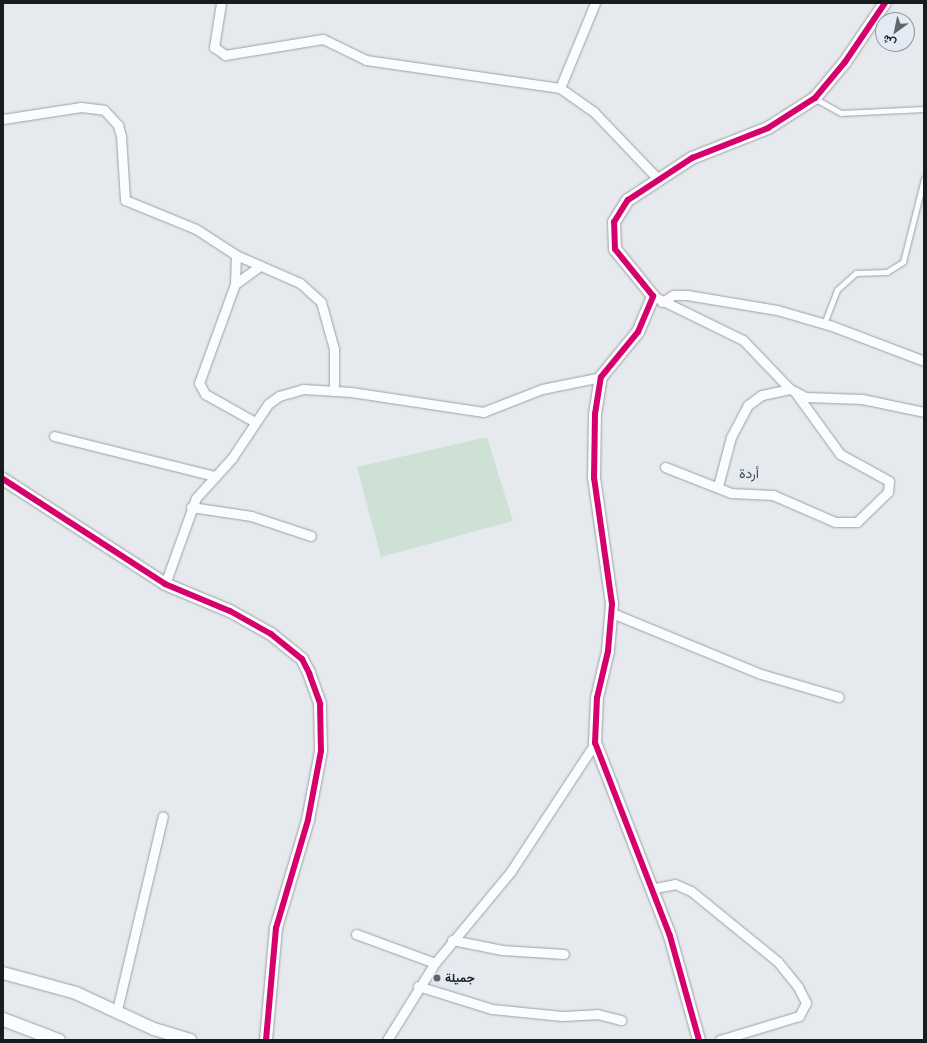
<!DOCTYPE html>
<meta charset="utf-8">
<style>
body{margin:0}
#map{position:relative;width:927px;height:1043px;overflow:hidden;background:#e6eaef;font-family:"Golos Text",Vazirmatn,sans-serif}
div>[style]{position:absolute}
.green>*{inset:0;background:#cde1d4}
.roads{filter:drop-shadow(0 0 1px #9c9fa3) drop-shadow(0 0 1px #9c9fa3)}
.service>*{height:4.5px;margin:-2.25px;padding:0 2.25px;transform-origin:2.25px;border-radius:2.25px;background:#fbfcfd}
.minor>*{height:9px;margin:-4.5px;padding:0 4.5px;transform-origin:4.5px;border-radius:4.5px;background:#fbfcfd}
.tertiary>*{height:12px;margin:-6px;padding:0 6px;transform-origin:6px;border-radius:6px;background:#fbfcfd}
.secondary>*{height:13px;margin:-6.5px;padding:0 6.5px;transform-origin:6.5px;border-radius:6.5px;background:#fbfcfd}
.cycleway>*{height:6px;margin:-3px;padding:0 3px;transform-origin:3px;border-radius:3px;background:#d6006c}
.dots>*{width:11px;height:11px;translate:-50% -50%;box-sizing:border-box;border:2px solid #e2eaf3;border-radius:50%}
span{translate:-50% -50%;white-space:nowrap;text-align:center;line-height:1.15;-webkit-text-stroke:4px #e2eaf3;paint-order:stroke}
.poi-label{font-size:12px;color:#191c1f;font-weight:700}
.left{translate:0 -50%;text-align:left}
.quarter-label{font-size:14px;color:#484f57}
.frame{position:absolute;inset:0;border:4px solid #191c1f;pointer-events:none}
.north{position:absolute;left:875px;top:12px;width:40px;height:40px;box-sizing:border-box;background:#e2eaf3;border:1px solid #92989e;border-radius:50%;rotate:213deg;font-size:11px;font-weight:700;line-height:16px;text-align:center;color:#191c1f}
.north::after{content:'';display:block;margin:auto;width:14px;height:18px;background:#616468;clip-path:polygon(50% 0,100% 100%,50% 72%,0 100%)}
</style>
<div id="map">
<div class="green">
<i style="clip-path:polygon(487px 437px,513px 521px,381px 557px,357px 467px)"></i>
</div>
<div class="roads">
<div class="service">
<i style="left:816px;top:99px;width:29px;rotate:29deg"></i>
<i style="left:841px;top:113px;width:83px;rotate:-2.8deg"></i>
<i style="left:824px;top:324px;width:36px;rotate:-69deg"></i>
<i style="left:837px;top:290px;width:25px;rotate:-42deg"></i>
<i style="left:856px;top:273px;width:31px;rotate:-2deg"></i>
<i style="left:887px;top:272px;width:19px;rotate:-32deg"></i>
<i style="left:903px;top:262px;width:86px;rotate:-75.8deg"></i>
</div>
<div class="minor">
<i style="left:221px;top:3px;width:45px;rotate:99deg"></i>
<i style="left:214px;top:47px;width:14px;rotate:36deg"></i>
<i style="left:225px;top:55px;width:99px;rotate:-9.3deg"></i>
<i style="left:323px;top:39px;width:48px;rotate:26deg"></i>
<i style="left:366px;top:60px;width:196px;rotate:8.2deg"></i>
<i style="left:560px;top:88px;width:42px;rotate:35.2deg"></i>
<i style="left:594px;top:112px;width:94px;rotate:46.3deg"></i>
<i style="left:560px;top:88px;width:92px;rotate:-67.6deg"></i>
<i style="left:3px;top:119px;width:79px;rotate:-8.7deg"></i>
<i style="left:81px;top:107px;width:23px;rotate:7deg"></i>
<i style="left:104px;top:110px;width:21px;rotate:47deg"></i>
<i style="left:118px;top:125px;width:11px;rotate:75deg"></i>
<i style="left:121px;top:136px;width:64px;rotate:86.4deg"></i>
<i style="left:125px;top:200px;width:77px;rotate:22.2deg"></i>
<i style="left:196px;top:229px;width:48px;rotate:33deg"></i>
<i style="left:236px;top:255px;width:70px;rotate:23.6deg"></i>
<i style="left:300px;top:283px;width:28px;rotate:42deg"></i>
<i style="left:321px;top:302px;width:49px;rotate:74.5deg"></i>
<i style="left:334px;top:349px;width:42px;rotate:90deg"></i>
<i style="left:236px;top:255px;width:29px;rotate:92deg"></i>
<i style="left:235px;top:284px;width:105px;rotate:110deg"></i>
<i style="left:199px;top:383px;width:13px;rotate:61deg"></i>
<i style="left:205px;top:394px;width:57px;rotate:29.2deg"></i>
<i style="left:235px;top:284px;width:31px;rotate:-36deg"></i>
<i style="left:653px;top:296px;width:100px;rotate:26.1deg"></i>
<i style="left:743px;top:340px;width:68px;rotate:46.2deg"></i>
<i style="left:790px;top:389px;width:18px;rotate:27deg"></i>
<i style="left:806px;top:397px;width:56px;rotate:2deg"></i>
<i style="left:862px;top:399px;width:63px;rotate:11.8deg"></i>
<i style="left:662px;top:302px;width:13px;rotate:-32deg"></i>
<i style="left:673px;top:295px;width:14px"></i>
<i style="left:687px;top:295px;width:91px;rotate:9.5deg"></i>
<i style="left:777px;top:310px;width:57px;rotate:16.2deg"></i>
<i style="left:832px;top:326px;width:98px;rotate:20.8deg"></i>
<i style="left:54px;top:436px;width:165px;rotate:14deg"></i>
<i style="left:665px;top:467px;width:71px;rotate:21.5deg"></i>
<i style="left:731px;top:493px;width:42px;rotate:2.7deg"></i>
<i style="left:773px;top:495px;width:68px;rotate:23.5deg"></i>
<i style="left:835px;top:522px;width:22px"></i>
<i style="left:857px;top:522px;width:43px;rotate:-44.1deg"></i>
<i style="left:888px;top:492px;width:11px;rotate:-85deg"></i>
<i style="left:889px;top:481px;width:56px;rotate:-151.1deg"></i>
<i style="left:840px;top:454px;width:77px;rotate:-126deg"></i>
<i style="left:718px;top:486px;width:51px;rotate:-75.1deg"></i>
<i style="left:731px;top:437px;width:36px;rotate:-62deg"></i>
<i style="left:748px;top:405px;width:17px;rotate:-36deg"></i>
<i style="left:762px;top:395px;width:29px;rotate:-12deg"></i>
<i style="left:191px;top:507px;width:61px;rotate:8.5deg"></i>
<i style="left:251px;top:516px;width:63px;rotate:18.4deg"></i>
<i style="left:165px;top:584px;width:91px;rotate:-70.2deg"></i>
<i style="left:196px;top:498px;width:54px;rotate:-48deg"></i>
<i style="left:232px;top:458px;width:65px;rotate:-56.3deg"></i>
<i style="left:268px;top:404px;width:14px;rotate:-36deg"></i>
<i style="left:279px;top:396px;width:25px;rotate:-16deg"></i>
<i style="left:303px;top:389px;width:48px;rotate:3.6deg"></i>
<i style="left:351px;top:392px;width:134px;rotate:8.6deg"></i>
<i style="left:483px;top:412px;width:63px;rotate:-21.3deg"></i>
<i style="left:542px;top:389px;width:60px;rotate:-11.5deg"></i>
<i style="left:612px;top:613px;width:161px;rotate:22.3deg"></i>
<i style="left:761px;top:674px;width:81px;rotate:16.4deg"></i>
<i style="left:650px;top:889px;width:25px;rotate:-11deg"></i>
<i style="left:675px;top:884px;width:17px;rotate:24deg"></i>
<i style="left:691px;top:891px;width:112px;rotate:39.2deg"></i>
<i style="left:778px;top:962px;width:32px;rotate:51deg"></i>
<i style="left:798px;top:987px;width:18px;rotate:63deg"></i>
<i style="left:806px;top:1003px;width:15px;rotate:118deg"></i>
<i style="left:799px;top:1016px;width:83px;rotate:163.1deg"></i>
<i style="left:356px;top:934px;width:84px;rotate:20.2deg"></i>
<i style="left:452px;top:940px;width:51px;rotate:11.3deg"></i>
<i style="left:502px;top:950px;width:62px;rotate:3.7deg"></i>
<i style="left:418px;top:986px;width:77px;rotate:17.3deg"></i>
<i style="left:492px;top:1009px;width:70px;rotate:5.7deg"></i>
<i style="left:562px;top:1016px;width:35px;rotate:-3deg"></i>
<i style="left:597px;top:1014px;width:25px;rotate:14deg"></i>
<i style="left:117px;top:1010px;width:199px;rotate:-76.7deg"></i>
<i style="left:387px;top:1040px;width:91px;rotate:-58.1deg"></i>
<i style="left:435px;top:963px;width:119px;rotate:-50.4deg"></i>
<i style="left:511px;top:871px;width:153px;rotate:-56.7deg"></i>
</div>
<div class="tertiary">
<i style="left:3px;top:479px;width:193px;rotate:32.9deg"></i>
<i style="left:165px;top:584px;width:70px;rotate:22.6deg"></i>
<i style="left:230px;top:611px;width:47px;rotate:29.3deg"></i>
<i style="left:271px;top:634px;width:40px;rotate:39deg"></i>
<i style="left:302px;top:659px;width:16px;rotate:63deg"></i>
<i style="left:309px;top:673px;width:33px;rotate:70deg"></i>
<i style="left:320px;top:704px;width:47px;rotate:88.8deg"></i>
<i style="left:321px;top:751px;width:70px;rotate:100.7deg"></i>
<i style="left:308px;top:820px;width:113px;rotate:106.5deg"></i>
<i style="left:276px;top:928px;width:112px;rotate:95.1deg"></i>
<i style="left:3px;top:973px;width:76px;rotate:15.3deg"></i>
<i style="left:76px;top:993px;width:86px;rotate:24.8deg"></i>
<i style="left:154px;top:1029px;width:38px;rotate:17deg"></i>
<i style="left:699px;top:1040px;width:108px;rotate:-105.6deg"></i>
<i style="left:670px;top:936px;width:207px;rotate:-111.2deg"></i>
<i style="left:595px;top:743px;width:45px;rotate:-87.5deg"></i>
<i style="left:597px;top:698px;width:48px;rotate:-76.8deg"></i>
<i style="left:608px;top:651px;width:47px;rotate:-85.1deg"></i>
<i style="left:612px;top:604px;width:127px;rotate:-98.1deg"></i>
<i style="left:594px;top:478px;width:64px;rotate:-89.1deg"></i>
<i style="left:595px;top:414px;width:37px;rotate:-81deg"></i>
<i style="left:601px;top:377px;width:58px;rotate:-50.6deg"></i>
<i style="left:638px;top:332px;width:39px;rotate:-67deg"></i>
<i style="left:653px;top:296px;width:60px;rotate:-129deg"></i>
<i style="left:615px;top:249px;width:27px;rotate:-92deg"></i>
<i style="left:614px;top:222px;width:26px;rotate:-58deg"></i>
<i style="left:628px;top:200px;width:77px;rotate:-33.3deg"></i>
<i style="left:692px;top:158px;width:82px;rotate:-21.5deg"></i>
<i style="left:768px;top:128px;width:56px;rotate:-32.6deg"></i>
<i style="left:815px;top:98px;width:47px;rotate:-50.2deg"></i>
<i style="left:845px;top:62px;width:71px;rotate:-55.9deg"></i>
</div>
<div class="secondary">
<i style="left:3px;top:1019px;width:59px;rotate:20.9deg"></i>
</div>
</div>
<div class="cycleway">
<i style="left:3px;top:479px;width:193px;rotate:32.9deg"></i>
<i style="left:165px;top:584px;width:70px;rotate:22.6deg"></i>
<i style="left:230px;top:611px;width:47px;rotate:29.3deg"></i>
<i style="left:271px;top:634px;width:40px;rotate:39deg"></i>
<i style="left:302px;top:659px;width:16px;rotate:63deg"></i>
<i style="left:309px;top:673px;width:33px;rotate:70deg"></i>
<i style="left:320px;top:704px;width:47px;rotate:88.8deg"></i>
<i style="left:321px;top:751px;width:70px;rotate:100.7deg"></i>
<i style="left:308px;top:820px;width:113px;rotate:106.5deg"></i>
<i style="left:276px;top:928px;width:112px;rotate:95.1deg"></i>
<i style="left:699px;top:1040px;width:108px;rotate:-105.6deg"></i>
<i style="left:670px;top:936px;width:207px;rotate:-111.2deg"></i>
<i style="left:595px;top:743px;width:45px;rotate:-87.5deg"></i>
<i style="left:597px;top:698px;width:48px;rotate:-76.8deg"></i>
<i style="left:608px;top:651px;width:47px;rotate:-85.1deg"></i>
<i style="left:612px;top:604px;width:127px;rotate:-98.1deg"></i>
<i style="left:594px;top:478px;width:64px;rotate:-89.1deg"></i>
<i style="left:595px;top:414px;width:37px;rotate:-81deg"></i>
<i style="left:601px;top:377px;width:58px;rotate:-50.6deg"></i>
<i style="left:638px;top:332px;width:39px;rotate:-67deg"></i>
<i style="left:653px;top:296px;width:60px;rotate:-129deg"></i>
<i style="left:615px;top:249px;width:27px;rotate:-92deg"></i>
<i style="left:614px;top:222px;width:26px;rotate:-58deg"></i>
<i style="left:628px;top:200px;width:77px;rotate:-33.3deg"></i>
<i style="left:692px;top:158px;width:82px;rotate:-21.5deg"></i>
<i style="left:768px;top:128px;width:56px;rotate:-32.6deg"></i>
<i style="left:815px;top:98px;width:47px;rotate:-50.2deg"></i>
<i style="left:845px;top:62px;width:71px;rotate:-55.9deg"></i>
</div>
<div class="dots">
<i style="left:437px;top:978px;background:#616468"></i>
</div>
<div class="poi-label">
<span class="left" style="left:445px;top:978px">جميلة</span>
</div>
<div class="quarter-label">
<span style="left:749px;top:473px">أردة</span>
</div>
<div class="frame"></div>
<div class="north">ش</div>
</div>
